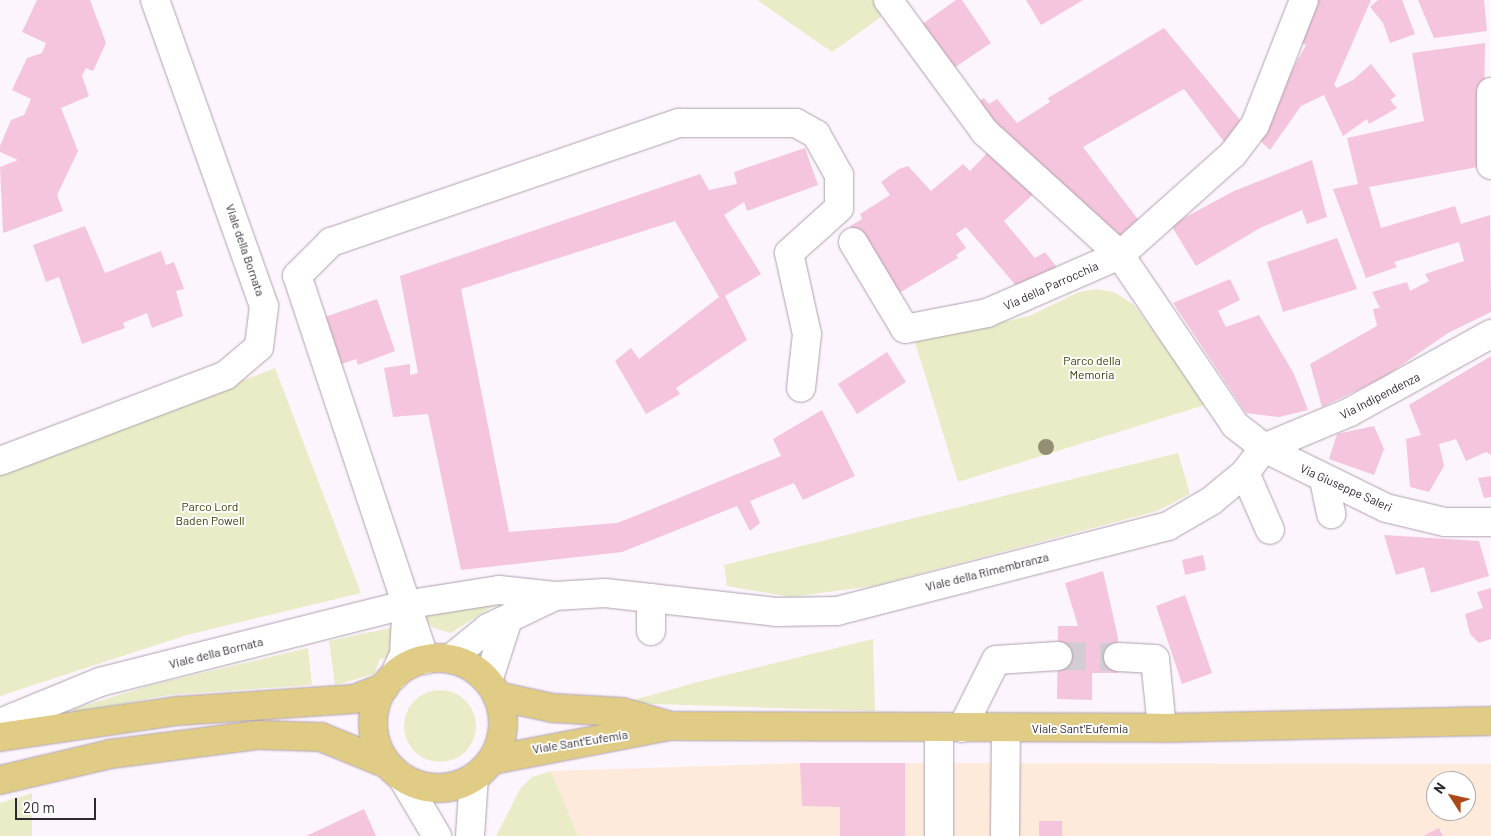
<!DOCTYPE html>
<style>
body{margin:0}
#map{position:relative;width:1491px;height:836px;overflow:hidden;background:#fdf5fd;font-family:Barlow,sans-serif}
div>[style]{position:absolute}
.commercial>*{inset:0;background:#fdeada}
.green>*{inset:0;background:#e9ecc7}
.round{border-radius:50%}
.building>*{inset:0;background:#f5c5de}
.minor-tunnel>*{height:28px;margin-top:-14px;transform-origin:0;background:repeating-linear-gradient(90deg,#d4ccd4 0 28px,transparent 0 42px)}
.roads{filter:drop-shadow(0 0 1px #aea1ad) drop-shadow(0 0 1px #aea1ad)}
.minor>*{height:28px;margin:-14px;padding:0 14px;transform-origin:14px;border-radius:14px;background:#fff}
.major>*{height:28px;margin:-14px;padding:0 14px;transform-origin:14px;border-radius:14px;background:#e0cc85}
.major>.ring{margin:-14px;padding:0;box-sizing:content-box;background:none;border:28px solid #e0cc85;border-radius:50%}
.trees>*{width:16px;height:16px;margin:-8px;border-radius:50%;background:#928f72}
span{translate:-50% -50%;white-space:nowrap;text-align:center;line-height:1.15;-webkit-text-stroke:4px #fff;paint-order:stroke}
.street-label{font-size:12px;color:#2e292e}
.park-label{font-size:12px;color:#3a3b00}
.north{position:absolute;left:1426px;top:771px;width:50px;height:50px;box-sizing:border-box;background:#fff;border:1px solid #aba9ab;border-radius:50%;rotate:305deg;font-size:14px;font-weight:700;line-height:20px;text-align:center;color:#2e292e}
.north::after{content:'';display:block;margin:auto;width:18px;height:22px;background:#ad4819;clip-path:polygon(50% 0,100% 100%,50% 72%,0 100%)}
.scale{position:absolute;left:15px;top:798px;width:81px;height:22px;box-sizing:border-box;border:2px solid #2e292e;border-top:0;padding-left:6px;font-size:15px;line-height:18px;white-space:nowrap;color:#2e292e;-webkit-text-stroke:4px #fff;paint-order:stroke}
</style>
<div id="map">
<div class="commercial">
<i style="clip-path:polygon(evenodd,800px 763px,1491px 764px,1491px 836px,578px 836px,551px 771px,800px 763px,1436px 781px,1466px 781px,1466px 811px,1436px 811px,1436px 781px)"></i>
</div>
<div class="green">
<i style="clip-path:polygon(757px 0,875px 0,881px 17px,832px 52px)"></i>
<i style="clip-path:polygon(1096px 289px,1114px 292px,1133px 304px,1208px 404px,958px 482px,915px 342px,1029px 316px,1079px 292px)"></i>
<i style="clip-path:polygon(275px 368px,361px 593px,187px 635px,0 696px,0 475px)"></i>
<i style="clip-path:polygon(1178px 453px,1190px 494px,1157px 511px,873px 586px,790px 597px,727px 586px,724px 565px)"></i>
<i style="clip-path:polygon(496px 604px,451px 633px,433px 628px,421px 614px)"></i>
<i style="clip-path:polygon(399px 626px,394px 657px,380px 659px,374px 674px,335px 685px,329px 641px)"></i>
<i style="clip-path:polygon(873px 639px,875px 711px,623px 703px,694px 683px)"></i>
<i style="clip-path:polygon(308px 648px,312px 685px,168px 695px,73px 713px,73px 709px,151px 685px)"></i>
<i class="round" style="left:404px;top:690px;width:72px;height:72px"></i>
<i style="clip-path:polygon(551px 771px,578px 836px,496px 836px,520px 789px,532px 777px)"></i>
<i style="clip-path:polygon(32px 793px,32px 836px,0 836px,0 803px)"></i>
</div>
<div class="building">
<i style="clip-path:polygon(37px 0,90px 0,106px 43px,93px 71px,86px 68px,82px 76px,89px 96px,61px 108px,78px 151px,57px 195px,63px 211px,3px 233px,0 167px,18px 160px,0 152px,0 146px,11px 120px,24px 115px,31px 99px,12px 90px,27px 58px,42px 53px,46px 43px,22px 32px)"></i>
<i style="clip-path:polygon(956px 0,962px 0,991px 43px,948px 72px,918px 27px)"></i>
<i style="clip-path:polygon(1026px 0,1083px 0,1041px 25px)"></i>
<i style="clip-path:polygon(1311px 0,1371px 0,1334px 85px,1337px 88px,1353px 80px,1371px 64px,1396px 96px,1390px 100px,1397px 108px,1369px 124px,1367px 119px,1343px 136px,1324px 95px,1301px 106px,1270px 150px,1255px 136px,1306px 45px,1298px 41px)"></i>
<i style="clip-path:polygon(1378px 0,1402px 0,1415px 34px,1390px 43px,1383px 23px,1370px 7px)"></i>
<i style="clip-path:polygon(1418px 0,1484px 0,1487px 31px,1434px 38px)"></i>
<i style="clip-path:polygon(1164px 28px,1246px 127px,1228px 147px,1184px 89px,1083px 147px,1143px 226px,1117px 242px,975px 104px,984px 98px,989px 104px,997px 99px,1017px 123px,1050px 102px,1048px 98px)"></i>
<i style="clip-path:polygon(1485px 43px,1483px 166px,1369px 187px,1381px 228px,1455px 206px,1461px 224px,1490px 215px,1491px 312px,1448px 333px,1383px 378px,1322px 407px,1310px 364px,1377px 326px,1373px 309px,1380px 308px,1372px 292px,1407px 282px,1410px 291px,1429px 281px,1425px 274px,1464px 261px,1459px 242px,1394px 262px,1397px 267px,1366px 278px,1333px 189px,1358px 184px,1347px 138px,1424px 121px,1412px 53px)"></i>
<i style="clip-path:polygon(805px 148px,818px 185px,747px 211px,744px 202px,724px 215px,761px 274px,725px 296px,747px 340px,676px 388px,680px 394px,646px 414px,615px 361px,631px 348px,639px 359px,719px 297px,675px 221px,461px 289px,509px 532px,617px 523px,640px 514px,781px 456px,773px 439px,822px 410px,855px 476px,803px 500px,794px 483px,750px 501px,760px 523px,750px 531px,737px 506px,622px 552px,461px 570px,428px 414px,393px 417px,384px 368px,410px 364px,410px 375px,418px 373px,400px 276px,700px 174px,709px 190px,737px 184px,734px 172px)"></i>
<i style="clip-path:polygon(991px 149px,1038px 190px,1004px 221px,1035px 258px,1045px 252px,1058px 269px,1018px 288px,966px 227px,956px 234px,966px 248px,956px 255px,958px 258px,896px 295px,850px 226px,862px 219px,860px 214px,890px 195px,881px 182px,899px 169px,908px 166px,931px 191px,963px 164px,970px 171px)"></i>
<i style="clip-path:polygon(1312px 160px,1327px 217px,1307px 224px,1302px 210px,1260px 228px,1196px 266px,1171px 225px,1234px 191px)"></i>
<i style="clip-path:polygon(85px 226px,105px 273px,161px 251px,166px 265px,174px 262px,184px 289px,176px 291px,183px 316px,152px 328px,147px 313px,123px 323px,125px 328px,82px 344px,59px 277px,46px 282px,33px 245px)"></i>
<i style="clip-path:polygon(1337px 238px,1357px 289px,1283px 312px,1267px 262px)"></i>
<i style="clip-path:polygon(1230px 279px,1240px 300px,1218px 311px,1226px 327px,1259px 315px,1294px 374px,1308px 410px,1279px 417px,1246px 413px,1173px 303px)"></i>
<i style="clip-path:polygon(377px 299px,395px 351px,358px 365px,356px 359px,339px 365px,322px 318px)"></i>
<i style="clip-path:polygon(887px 352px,906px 382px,857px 414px,838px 384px)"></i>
<i style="clip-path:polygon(1491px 356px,1491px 455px,1486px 452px,1466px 461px,1456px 439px,1439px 444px,1444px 466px,1429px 492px,1410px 487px,1406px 439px,1421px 435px,1409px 405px)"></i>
<i style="clip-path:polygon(1374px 426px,1384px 449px,1374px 475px,1329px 459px,1337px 434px)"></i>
<i style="clip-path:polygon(1491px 476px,1491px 497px,1484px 498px,1478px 478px)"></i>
<i style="clip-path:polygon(1384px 535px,1479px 541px,1489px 576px,1431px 593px,1424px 567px,1396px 575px)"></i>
<i style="clip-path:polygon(1203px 555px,1206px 570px,1185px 575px,1182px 560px)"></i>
<i style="clip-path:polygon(1103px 571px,1118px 638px,1118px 673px,1092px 673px,1092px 700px,1057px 699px,1058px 626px,1078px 626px,1065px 583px)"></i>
<i style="clip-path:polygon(1491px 588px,1491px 639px,1479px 643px,1470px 634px,1465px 614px,1483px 608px,1477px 592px)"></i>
<i style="clip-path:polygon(1185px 595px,1212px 673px,1182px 684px,1156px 606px)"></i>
<i style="clip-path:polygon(800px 763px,905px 763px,905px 836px,840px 836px,840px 807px,802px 806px)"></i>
<i style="clip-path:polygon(364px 809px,376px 836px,306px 836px)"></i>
<i style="clip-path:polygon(1039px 821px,1062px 821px,1062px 836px,1039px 836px)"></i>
<i style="clip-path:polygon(1439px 828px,1443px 836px,1423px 836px)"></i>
</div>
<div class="minor-tunnel">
<i style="left:1058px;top:656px;width:60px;rotate:1deg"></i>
</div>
<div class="roads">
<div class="minor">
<i style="left:888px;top:0;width:164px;rotate:53.7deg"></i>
<i style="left:985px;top:132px;width:183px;rotate:42.3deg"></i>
<i style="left:1120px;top:255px;width:205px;rotate:55.9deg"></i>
<i style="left:1235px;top:425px;width:37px;rotate:38deg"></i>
<i style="left:1264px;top:448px;width:136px;rotate:26.2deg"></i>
<i style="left:1386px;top:508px;width:61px;rotate:13.3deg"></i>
<i style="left:1445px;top:522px;width:46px"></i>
<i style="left:1491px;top:92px;width:73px;rotate:90deg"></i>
<i style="left:853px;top:242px;width:101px;rotate:59.1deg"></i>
<i style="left:905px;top:329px;width:84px;rotate:-11deg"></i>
<i style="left:987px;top:313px;width:145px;rotate:-23.6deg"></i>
<i style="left:1120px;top:255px;width:152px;rotate:-41.8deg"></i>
<i style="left:1233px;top:154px;width:36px;rotate:-53deg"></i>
<i style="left:1255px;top:125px;width:134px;rotate:-68.6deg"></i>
<i style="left:0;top:461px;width:242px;rotate:-20.8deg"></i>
<i style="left:226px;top:375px;width:43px;rotate:-40.3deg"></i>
<i style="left:259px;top:347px;width:41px;rotate:-83deg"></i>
<i style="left:264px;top:306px;width:325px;rotate:-109.6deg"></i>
<i style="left:1245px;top:473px;width:62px;rotate:66.3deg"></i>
<i style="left:1324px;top:480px;width:35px;rotate:78deg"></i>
<i style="left:651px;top:631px;width:33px;rotate:-90deg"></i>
<i style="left:1118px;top:657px;width:37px;rotate:3deg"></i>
<i style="left:1155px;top:659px;width:69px;rotate:84.2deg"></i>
<i style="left:450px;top:659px;width:49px;rotate:-39.2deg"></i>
<i style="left:488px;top:628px;width:74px;rotate:-25.5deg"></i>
<i style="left:555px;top:596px;width:50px;rotate:-3.4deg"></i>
<i style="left:605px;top:593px;width:172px;rotate:6.3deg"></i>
<i style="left:776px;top:612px;width:61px;rotate:-0.9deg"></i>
<i style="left:837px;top:611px;width:342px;rotate:-14.4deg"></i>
<i style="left:1168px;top:526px;width:50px;rotate:-30.2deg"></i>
<i style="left:1211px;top:501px;width:44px;rotate:-39.5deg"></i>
<i style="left:1245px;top:473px;width:31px;rotate:-53deg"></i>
<i style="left:1264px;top:448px;width:93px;rotate:-22.7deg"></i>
<i style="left:1350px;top:412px;width:161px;rotate:-29deg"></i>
<i style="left:425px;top:660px;width:405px;rotate:-108.4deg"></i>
<i style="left:297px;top:276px;width:48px;rotate:-45deg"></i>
<i style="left:331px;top:242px;width:368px;rotate:-18.9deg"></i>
<i style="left:679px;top:123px;width:117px"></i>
<i style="left:796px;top:123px;width:23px;rotate:29deg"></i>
<i style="left:816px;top:134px;width:47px;rotate:60.7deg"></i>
<i style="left:839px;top:175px;width:33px;rotate:90deg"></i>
<i style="left:839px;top:208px;width:67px;rotate:138deg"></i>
<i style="left:789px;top:253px;width:83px;rotate:77.5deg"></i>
<i style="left:807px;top:334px;width:54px;rotate:96.3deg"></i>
<i style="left:394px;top:676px;width:23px;rotate:-65deg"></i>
<i style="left:404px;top:655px;width:33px;rotate:-87deg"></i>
<i style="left:488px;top:681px;width:65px;rotate:-72.1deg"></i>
<i style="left:0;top:723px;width:108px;rotate:-22.3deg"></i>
<i style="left:100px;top:682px;width:314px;rotate:-14.2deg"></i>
<i style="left:404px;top:605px;width:96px;rotate:-9deg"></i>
<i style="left:499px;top:590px;width:56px;rotate:6.1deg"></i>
<i style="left:962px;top:728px;width:76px;rotate:-63.4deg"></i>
<i style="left:996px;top:660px;width:62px;rotate:-3.7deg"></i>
<i style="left:402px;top:777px;width:69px;rotate:59.3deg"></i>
<i style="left:470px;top:836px;width:59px;rotate:-86.1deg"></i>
<i style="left:939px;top:836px;width:107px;rotate:-90deg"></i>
<i style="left:1005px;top:836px;width:107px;rotate:-89.5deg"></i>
</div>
<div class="major">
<i class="ring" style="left:373px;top:658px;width:102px;height:102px"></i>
<i style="left:497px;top:696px;width:56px;rotate:12.3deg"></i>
<i style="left:552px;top:708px;width:70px;rotate:3.3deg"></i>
<i style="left:622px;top:712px;width:47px;rotate:16.1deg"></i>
<i style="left:0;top:737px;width:179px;rotate:-8.4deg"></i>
<i style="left:177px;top:711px;width:177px;rotate:-3.9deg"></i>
<i style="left:354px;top:699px;width:33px;rotate:-21deg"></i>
<i style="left:492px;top:760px;width:179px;rotate:-10.9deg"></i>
<i style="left:668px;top:726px;width:494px;rotate:0.2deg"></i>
<i style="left:1162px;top:728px;width:329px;rotate:-1.2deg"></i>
<i style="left:0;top:780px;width:113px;rotate:-13.3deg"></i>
<i style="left:110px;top:754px;width:150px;rotate:-7.3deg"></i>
<i style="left:259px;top:735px;width:62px;rotate:1.8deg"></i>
<i style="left:321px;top:737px;width:71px;rotate:22.2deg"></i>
</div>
</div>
<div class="trees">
<i style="left:1046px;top:447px"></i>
</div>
<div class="street-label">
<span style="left:245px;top:250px;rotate:71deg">Viale della Bornata</span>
<span style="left:1051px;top:286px;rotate:-24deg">Via della Parrocchia</span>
<span style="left:1380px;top:396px;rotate:-27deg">Via Indipendenza</span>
<span style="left:1346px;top:488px;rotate:24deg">Via Giuseppe Saleri</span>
<span style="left:987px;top:572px;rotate:-14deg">Viale della Rimembranza</span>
<span style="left:216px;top:653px;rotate:-14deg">Viale della Bornata</span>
<span style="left:1080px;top:729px">Viale Sant'Eufemia</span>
<span style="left:580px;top:742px;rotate:-9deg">Viale Sant'Eufemia</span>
</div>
<div class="park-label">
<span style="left:1092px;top:368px">Parco della<br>Memoria</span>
<span style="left:210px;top:514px">Parco Lord<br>Baden Powell</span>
</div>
<div class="north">N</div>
<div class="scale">20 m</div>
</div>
